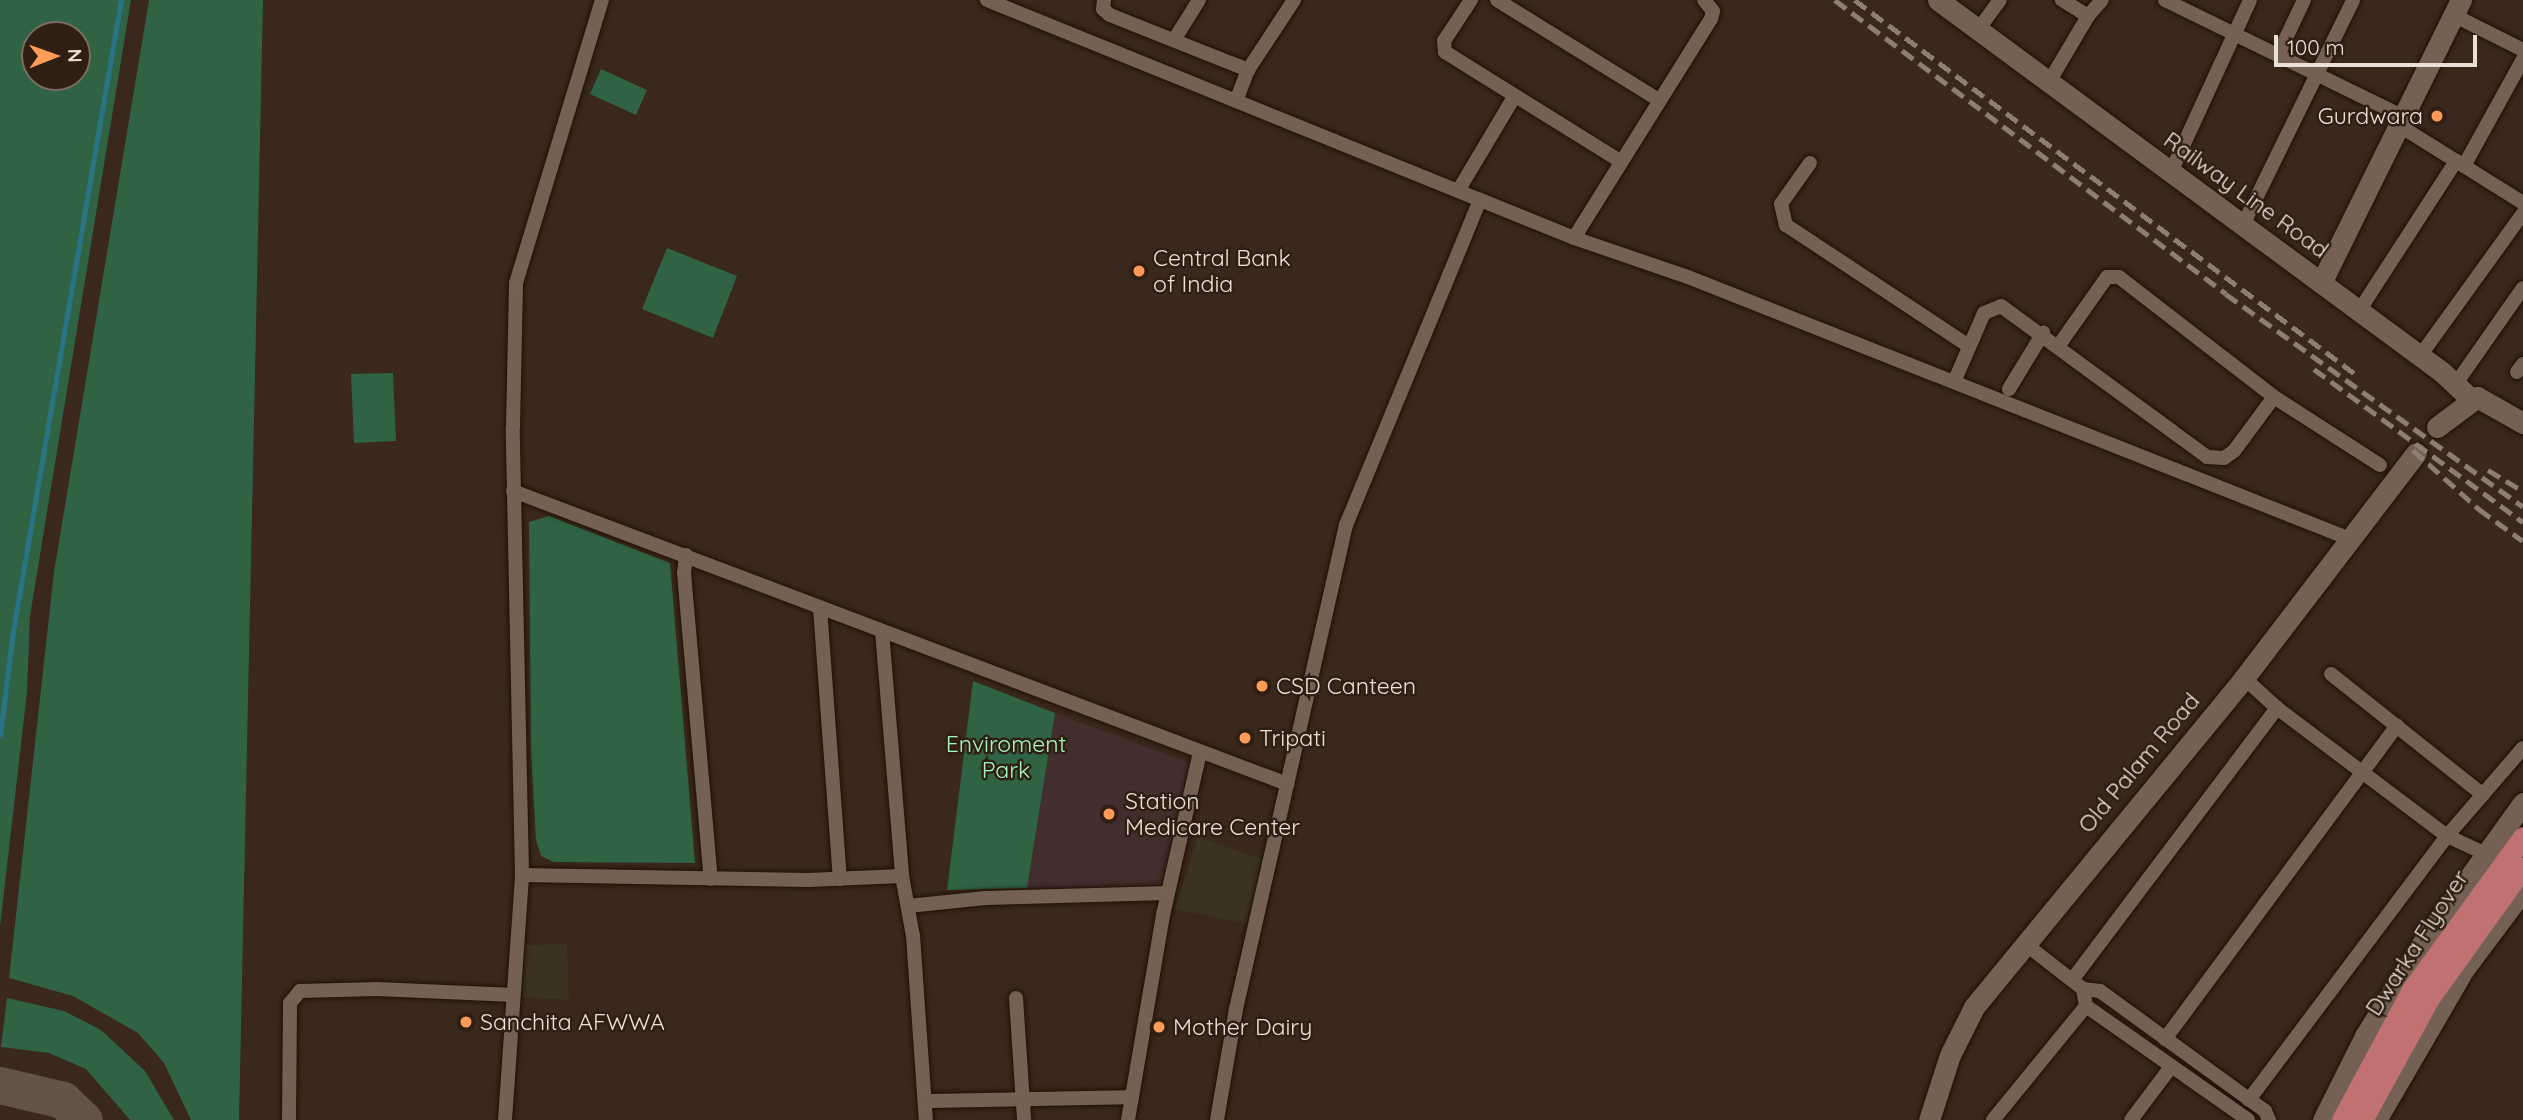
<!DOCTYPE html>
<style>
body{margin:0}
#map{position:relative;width:2523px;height:1120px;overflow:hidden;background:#39281b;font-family:Quicksand,sans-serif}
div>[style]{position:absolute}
.commercial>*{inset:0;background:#3c3222}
.medical>*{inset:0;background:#422e2d}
.green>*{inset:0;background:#2f6344}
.stream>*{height:4.5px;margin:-2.25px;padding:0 2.25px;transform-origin:2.25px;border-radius:2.25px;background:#297385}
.taxiway>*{height:37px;margin:-18.5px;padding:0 18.5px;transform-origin:18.5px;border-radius:18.5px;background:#635348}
.roads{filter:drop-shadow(0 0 2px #1f1105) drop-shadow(0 0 2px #1f1105)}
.street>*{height:14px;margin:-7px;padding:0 7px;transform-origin:7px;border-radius:7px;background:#746153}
.secondary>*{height:21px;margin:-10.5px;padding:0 10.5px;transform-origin:10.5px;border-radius:10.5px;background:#746153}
.primary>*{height:21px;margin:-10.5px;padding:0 10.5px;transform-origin:10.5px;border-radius:10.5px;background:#c17172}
.rail>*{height:4.5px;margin-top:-2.25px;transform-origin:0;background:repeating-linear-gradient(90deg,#8d7e74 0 14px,transparent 0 21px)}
.dots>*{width:19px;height:19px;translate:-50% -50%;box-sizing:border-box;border:4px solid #2e1f12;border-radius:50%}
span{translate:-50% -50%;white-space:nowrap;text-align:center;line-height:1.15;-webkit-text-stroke:5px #2e1f12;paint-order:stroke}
.poi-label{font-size:23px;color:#ebe0d8}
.right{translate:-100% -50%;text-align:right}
.left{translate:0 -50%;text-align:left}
.street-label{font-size:23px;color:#ebe0d8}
.park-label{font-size:23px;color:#a6f6c2}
.north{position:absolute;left:21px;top:21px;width:70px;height:70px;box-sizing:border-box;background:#2e1f12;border:2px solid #7a6c61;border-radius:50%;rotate:89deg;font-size:19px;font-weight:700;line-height:28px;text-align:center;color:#ebe0d8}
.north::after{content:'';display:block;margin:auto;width:24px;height:32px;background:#fe9b59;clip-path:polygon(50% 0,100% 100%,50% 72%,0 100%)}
.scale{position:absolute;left:2274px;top:35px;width:203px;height:32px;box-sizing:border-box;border:4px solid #ebe0d8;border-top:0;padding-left:9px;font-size:21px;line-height:24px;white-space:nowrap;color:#ebe0d8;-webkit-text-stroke:5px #2e1f12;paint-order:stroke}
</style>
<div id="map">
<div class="commercial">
<i style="clip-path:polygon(1198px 837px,1262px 859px,1250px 924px,1175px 909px)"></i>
<i style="clip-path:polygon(567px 944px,569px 1000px,521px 997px,524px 945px)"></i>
</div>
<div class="medical">
<i style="clip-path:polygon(1055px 713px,1190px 763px,1165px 886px,1027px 888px)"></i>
</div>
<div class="green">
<i style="clip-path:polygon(evenodd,0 0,131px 0,30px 616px,27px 692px,0 927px,0 0,35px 35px,77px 35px,77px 77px,35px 77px,35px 35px)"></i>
<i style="clip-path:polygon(149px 0,263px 0,239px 1120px,191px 1120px,164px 1063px,138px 1033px,73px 996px,9px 978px,54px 572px)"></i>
<i style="clip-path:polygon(601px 69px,647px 90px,636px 115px,590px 94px)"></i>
<i style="clip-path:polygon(667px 248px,737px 276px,713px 338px,642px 309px)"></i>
<i style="clip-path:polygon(393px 373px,396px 441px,354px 443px,351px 374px)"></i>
<i style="clip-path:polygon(549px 516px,670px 563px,695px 863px,554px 862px,541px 856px,536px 840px,531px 750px,529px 522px)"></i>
<i style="clip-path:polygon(973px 681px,1055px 713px,1027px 888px,947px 890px)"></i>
<i style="clip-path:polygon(7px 998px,64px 1011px,101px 1030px,145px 1071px,174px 1120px,130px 1120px,86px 1069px,49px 1053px,1px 1047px)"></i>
</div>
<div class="stream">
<i style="left:0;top:735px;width:105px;rotate:-82.9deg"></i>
<i style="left:13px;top:631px;width:640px;rotate:-80.29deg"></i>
</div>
<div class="taxiway">
<i style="left:0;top:1085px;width:65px;rotate:13.4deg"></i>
<i style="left:63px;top:1100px;width:29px;rotate:44deg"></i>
</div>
<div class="roads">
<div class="street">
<i style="left:987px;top:0;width:633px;rotate:22.07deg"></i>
<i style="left:1574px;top:238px;width:120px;rotate:18.9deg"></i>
<i style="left:1688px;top:277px;width:712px;rotate:21.59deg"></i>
<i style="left:1104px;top:0;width:9px;rotate:96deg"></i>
<i style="left:1103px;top:9px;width:9px;rotate:41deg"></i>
<i style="left:1110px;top:15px;width:149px;rotate:21.7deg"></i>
<i style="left:1471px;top:0;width:49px;rotate:123.4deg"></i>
<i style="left:1444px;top:41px;width:11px;rotate:85deg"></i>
<i style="left:1445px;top:52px;width:206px;rotate:31.9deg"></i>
<i style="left:1497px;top:0;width:190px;rotate:31.7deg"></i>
<i style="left:2165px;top:0;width:266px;rotate:26.1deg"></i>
<i style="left:2453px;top:15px;width:78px;rotate:26.6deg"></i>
<i style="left:2088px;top:16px;width:21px;rotate:-49deg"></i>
<i style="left:1978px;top:30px;width:37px;rotate:-54deg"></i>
<i style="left:1174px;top:40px;width:47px;rotate:-58deg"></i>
<i style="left:2278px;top:55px;width:61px;rotate:-64.7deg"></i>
<i style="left:2049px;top:82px;width:77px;rotate:-59.4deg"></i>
<i style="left:2088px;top:16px;width:31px;rotate:-148deg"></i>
<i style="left:1236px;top:101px;width:33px;rotate:-69deg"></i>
<i style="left:1248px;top:70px;width:84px;rotate:-56.7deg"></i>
<i style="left:2400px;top:126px;width:145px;rotate:32deg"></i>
<i style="left:1810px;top:163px;width:50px;rotate:125.3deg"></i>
<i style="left:1781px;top:204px;width:22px;rotate:77deg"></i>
<i style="left:1786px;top:225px;width:219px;rotate:33.5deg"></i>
<i style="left:2464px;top:166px;width:122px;rotate:-61.1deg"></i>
<i style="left:2171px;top:172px;width:189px;rotate:-65.3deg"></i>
<i style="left:1458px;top:191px;width:109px;rotate:-59.2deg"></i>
<i style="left:2243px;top:225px;width:250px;rotate:-63.9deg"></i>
<i style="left:1574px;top:238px;width:258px;rotate:-58deg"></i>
<i style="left:1711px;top:19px;width:8px;rotate:-76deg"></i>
<i style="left:1713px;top:11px;width:14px;rotate:-129deg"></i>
<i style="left:2359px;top:311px;width:179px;rotate:-57.1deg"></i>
<i style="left:2059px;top:345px;width:83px;rotate:-54.8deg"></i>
<i style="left:2107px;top:277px;width:12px"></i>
<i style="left:2119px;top:277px;width:196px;rotate:37.7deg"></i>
<i style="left:2274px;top:397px;width:126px;rotate:32.7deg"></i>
<i style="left:2420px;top:356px;width:176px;rotate:-54.2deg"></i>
<i style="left:2517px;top:372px;width:10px;rotate:-53deg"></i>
<i style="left:1954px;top:382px;width:75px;rotate:-66.5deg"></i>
<i style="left:1984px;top:313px;width:18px;rotate:-22deg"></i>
<i style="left:2001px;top:306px;width:255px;rotate:36.2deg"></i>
<i style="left:2207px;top:457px;width:17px;rotate:3deg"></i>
<i style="left:2224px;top:458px;width:12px;rotate:-35deg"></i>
<i style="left:2234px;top:451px;width:67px;rotate:-53.5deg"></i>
<i style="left:2455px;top:385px;width:118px;rotate:-55deg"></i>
<i style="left:2009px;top:389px;width:66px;rotate:-58.7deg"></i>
<i style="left:513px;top:491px;width:828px;rotate:20.73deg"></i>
<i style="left:686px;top:555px;width:18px;rotate:96deg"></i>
<i style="left:684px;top:573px;width:307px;rotate:85deg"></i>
<i style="left:820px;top:608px;width:272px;rotate:85.8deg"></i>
<i style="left:882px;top:631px;width:246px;rotate:85.3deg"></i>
<i style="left:902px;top:876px;width:61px;rotate:79.6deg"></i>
<i style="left:913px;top:936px;width:184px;rotate:86deg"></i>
<i style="left:2331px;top:674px;width:194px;rotate:38.5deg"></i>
<i style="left:2244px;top:678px;width:45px;rotate:42.3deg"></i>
<i style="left:2486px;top:854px;width:43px;rotate:-155.2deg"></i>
<i style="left:2447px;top:836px;width:116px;rotate:-49.2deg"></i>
<i style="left:522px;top:875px;width:286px;rotate:1deg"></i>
<i style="left:808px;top:880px;width:94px;rotate:-2.4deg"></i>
<i style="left:908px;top:906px;width:78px;rotate:-5.9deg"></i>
<i style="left:986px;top:898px;width:182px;rotate:-1.6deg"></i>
<i style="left:2024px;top:943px;width:75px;rotate:37.9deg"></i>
<i style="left:2083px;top:989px;width:17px;rotate:7deg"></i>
<i style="left:2100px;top:991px;width:204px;rotate:36deg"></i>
<i style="left:2265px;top:1111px;width:10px;rotate:66deg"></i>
<i style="left:2072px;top:980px;width:341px;rotate:-53deg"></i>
<i style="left:2277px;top:708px;width:213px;rotate:37deg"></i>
<i style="left:2447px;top:836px;width:330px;rotate:126.9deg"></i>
<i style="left:2083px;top:989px;width:17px;rotate:80deg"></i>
<i style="left:2086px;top:1006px;width:198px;rotate:35.1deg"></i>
<i style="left:1016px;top:998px;width:122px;rotate:86.2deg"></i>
<i style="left:2165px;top:1039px;width:390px;rotate:-53.5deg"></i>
<i style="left:925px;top:1101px;width:207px;rotate:-1.1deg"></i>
<i style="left:289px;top:1120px;width:117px;rotate:-89.5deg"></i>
<i style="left:290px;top:1003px;width:16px;rotate:-50deg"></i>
<i style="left:300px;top:991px;width:78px;rotate:-1.5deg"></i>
<i style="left:378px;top:989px;width:135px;rotate:2.5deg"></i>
<i style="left:505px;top:1120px;width:246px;rotate:-86deg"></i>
<i style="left:522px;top:875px;width:448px;rotate:-91.2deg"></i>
<i style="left:513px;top:427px;width:144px;rotate:-88.8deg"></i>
<i style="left:516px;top:283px;width:296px;rotate:-73.1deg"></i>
<i style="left:1128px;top:1120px;width:208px;rotate:-80.3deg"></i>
<i style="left:1163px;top:915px;width:167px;rotate:-77.2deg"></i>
<i style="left:1217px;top:1120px;width:113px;rotate:-80.3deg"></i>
<i style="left:1236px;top:1009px;width:496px;rotate:-77.2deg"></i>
<i style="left:1346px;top:525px;width:352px;rotate:-67.6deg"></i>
<i style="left:1993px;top:1120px;width:147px;rotate:-50.8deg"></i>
<i style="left:2131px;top:1120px;width:66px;rotate:-53deg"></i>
</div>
<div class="secondary">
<i style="left:1938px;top:0;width:626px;rotate:36.43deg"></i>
<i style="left:2442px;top:372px;width:40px;rotate:43deg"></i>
<i style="left:2321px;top:283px;width:316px;rotate:-63.7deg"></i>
<i style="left:2437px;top:427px;width:50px;rotate:-36.9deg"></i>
<i style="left:2477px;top:397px;width:53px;rotate:29.5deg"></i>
<i style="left:1929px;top:1120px;width:68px;rotate:-72.1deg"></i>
<i style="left:1950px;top:1055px;width:54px;rotate:-63.4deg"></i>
<i style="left:1974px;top:1007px;width:426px;rotate:-50.6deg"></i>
<i style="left:2244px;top:678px;width:283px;rotate:-52.6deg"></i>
<i style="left:2323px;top:1120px;width:94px;rotate:-63.4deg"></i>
<i style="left:2365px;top:1036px;width:114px;rotate:-58.3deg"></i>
<i style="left:2425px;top:939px;width:168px;rotate:-54.2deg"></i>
<i style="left:2376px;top:1120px;width:175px;rotate:-59.8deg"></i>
<i style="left:2464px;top:969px;width:99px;rotate:-53.2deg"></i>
</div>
<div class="primary">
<i style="left:2342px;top:1120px;width:148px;rotate:-61.7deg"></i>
<i style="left:2412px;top:990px;width:189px;rotate:-54deg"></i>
<i style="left:2362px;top:1120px;width:139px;rotate:-61.2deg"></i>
<i style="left:2429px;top:998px;width:161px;rotate:-54.3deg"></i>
</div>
</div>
<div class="rail">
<i style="left:1835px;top:0;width:489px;rotate:36.9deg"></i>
<i style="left:2226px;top:294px;width:365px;rotate:35.6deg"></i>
<i style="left:1855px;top:0;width:623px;rotate:36.78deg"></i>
<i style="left:2314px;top:369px;width:259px;rotate:36.2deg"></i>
<i style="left:2413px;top:450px;width:89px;rotate:41.8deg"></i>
<i style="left:2479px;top:509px;width:54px;rotate:36deg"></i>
<i style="left:2488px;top:470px;width:41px;rotate:31deg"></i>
</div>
<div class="dots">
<i style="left:2437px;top:116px;background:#fe9b59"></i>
<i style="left:1139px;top:271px;background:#fe9b59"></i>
<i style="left:1262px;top:686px;background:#fe9b59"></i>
<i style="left:1245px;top:738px;background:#fe9b59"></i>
<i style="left:1109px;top:814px;background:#fe9b59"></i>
<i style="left:466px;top:1022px;background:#fe9b59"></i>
<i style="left:1159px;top:1027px;background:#fe9b59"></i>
</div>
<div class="poi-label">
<span class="right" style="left:2423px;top:116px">Gurdwara</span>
<span class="left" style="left:1153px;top:271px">Central Bank<br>of India</span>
<span class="left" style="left:1276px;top:686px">CSD Canteen</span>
<span class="left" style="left:1259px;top:738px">Tripati</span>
<span class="left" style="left:1125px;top:814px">Station<br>Medicare Center</span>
<span class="left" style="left:480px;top:1022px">Sanchita AFWWA</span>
<span class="left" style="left:1173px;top:1027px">Mother Dairy</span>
</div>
<div class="street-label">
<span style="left:2246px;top:195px;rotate:36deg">Railway Line Road</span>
<span style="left:2139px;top:763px;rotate:-50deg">Old Palam Road</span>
<span style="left:2417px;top:943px;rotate:-57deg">Dwarka Flyover</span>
</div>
<div class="park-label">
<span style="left:1006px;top:757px">Enviroment<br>Park</span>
</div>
<div class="north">N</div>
<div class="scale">100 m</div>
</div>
